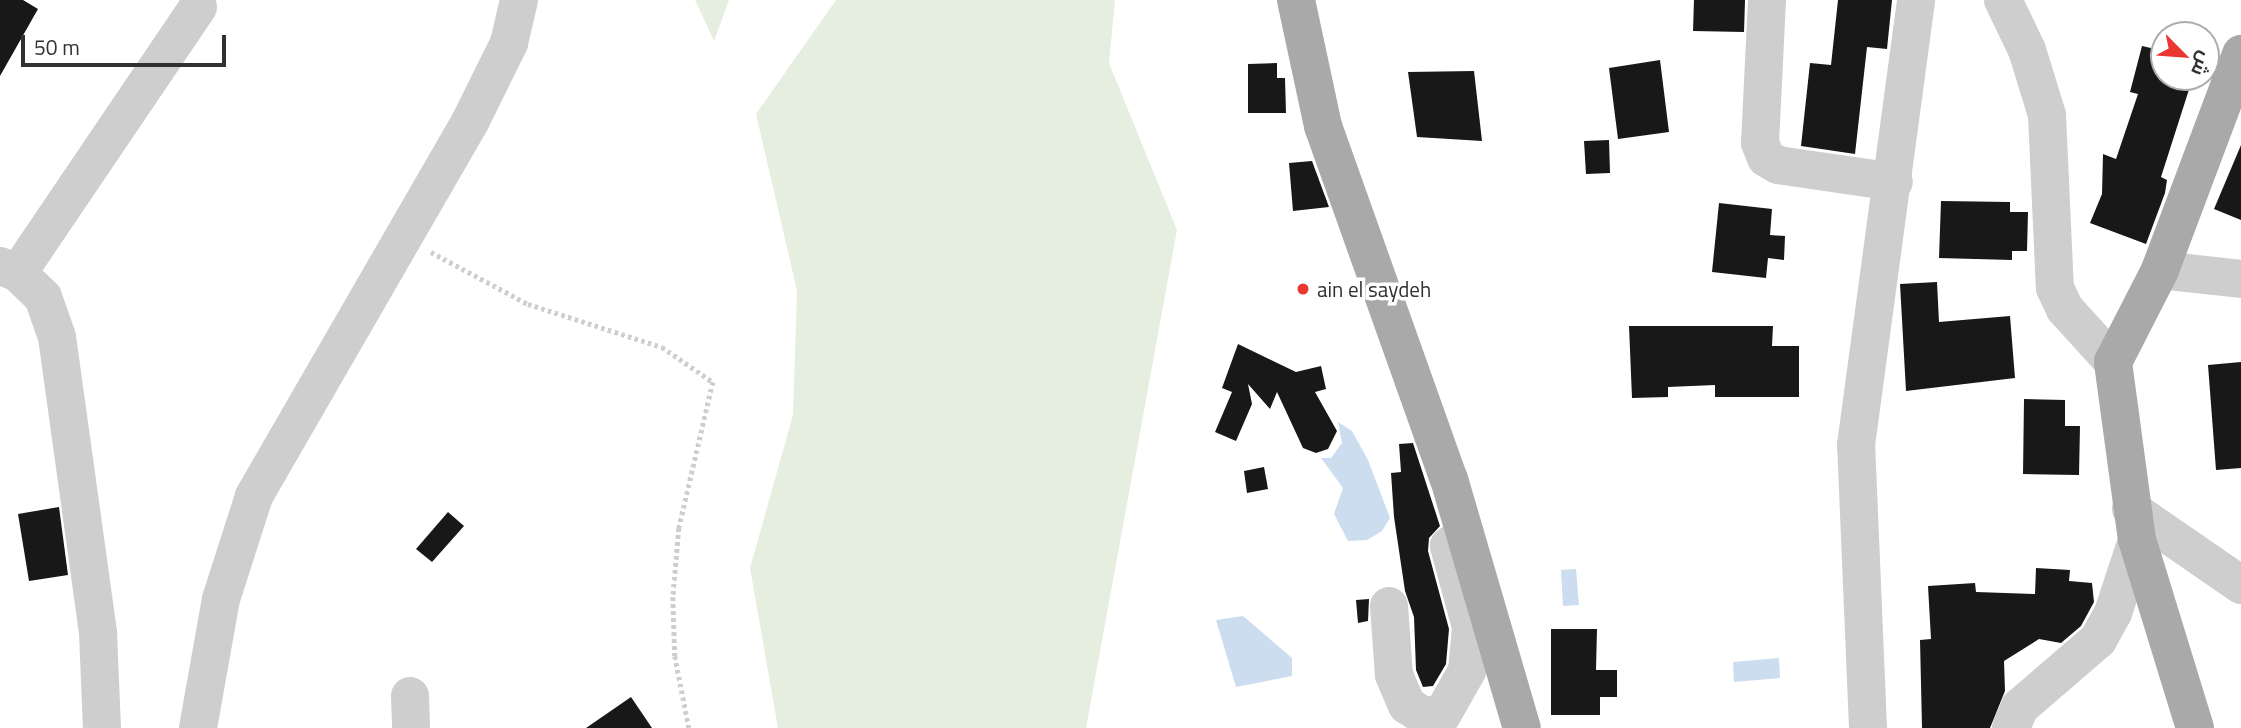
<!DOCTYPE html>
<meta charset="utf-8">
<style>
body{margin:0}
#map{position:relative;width:2241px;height:728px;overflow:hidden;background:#fff;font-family:"Titillium Web",Cairo,sans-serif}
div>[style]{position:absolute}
.green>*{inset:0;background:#e5eedf}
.water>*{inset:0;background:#cbddee}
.building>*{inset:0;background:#181818}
.path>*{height:4.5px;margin-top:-2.25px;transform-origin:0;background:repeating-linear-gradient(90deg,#cecece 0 3.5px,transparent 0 7px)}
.minor>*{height:38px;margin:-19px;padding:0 19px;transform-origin:19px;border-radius:19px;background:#cecece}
.major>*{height:38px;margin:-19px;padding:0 19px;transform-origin:19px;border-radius:19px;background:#a9a9a9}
.dots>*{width:19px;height:19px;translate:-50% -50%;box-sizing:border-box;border:4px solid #fff;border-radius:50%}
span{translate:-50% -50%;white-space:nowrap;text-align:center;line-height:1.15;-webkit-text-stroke:7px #fff;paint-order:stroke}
.poi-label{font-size:21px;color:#313131}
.left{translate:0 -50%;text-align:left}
.north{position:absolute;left:2150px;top:21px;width:70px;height:70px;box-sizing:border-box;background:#fff;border:2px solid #adadad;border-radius:50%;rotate:115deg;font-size:19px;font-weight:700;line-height:28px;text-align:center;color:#313131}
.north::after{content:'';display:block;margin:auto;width:24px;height:32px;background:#ea3731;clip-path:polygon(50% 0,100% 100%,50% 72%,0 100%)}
.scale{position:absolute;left:21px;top:35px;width:205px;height:32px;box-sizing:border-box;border:4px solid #313131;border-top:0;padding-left:9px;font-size:21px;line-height:24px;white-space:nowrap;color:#313131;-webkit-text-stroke:5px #fff;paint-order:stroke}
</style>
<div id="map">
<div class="green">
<i style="clip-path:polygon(695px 0,729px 0,714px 41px)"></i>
<i style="clip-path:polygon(836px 0,1115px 0,1109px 63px,1177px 230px,1086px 728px,778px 728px,750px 568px,793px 415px,797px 291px,756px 114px)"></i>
</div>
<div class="water">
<i style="clip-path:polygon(1338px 422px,1352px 431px,1368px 460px,1390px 518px,1382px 531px,1367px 540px,1348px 541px,1334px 514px,1343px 488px,1321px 458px,1331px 458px,1342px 443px)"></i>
<i style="clip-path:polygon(1576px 569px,1579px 605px,1563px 606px,1561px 570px)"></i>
<i style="clip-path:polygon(1243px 616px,1292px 658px,1292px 676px,1236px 687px,1216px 620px)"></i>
<i style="clip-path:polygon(1779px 658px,1780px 678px,1734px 682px,1733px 662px)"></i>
</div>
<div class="building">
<i style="clip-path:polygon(0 0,23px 0,38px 9px,0 76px)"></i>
<i style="clip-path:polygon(1694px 0,1745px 0,1744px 32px,1693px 31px)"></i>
<i style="clip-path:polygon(1838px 0,1892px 0,1887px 49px,1867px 47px,1855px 154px,1801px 146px,1810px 63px,1831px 65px)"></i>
<i style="clip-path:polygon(2142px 46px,2164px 51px,2164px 77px,2193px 77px,2161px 177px,2167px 180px,2165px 193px,2146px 244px,2090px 223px,2102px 194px,2103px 154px,2116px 159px,2138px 94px,2130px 92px)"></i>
<i style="clip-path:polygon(1660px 60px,1669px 132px,1618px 139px,1609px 68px)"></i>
<i style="clip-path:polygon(1277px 63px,1277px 78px,1285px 78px,1286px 113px,1248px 113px,1248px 64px)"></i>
<i style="clip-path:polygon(1474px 71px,1482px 141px,1417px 137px,1408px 72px)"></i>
<i style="clip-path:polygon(1609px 140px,1610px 173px,1586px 174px,1584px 141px)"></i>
<i style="clip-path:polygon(2241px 145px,2241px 220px,2214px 209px)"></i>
<i style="clip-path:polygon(1312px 161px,1329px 207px,1293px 211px,1289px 163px)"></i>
<i style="clip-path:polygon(1941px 201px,2010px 202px,2010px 212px,2028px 212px,2027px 251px,2012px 251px,2012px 260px,1939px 258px)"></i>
<i style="clip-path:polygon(1719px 203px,1772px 209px,1770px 235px,1785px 236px,1784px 260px,1768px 258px,1766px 278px,1712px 272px)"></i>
<i style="clip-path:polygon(1937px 282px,1939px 322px,2010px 316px,2015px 378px,1906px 391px,1900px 284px)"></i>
<i style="clip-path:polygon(1629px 326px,1773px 326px,1772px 346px,1799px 346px,1799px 397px,1715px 397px,1715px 385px,1668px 387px,1668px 397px,1632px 398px)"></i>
<i style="clip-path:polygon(1238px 344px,1296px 372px,1321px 366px,1326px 389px,1315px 392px,1337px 431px,1328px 449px,1316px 453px,1303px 448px,1277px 392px,1270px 409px,1248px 384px,1252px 404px,1236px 441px,1215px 432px,1232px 392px,1222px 388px)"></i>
<i style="clip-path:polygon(2241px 362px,2241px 468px,2216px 470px,2208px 365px)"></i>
<i style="clip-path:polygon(2024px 399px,2065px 400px,2065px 426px,2080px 426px,2079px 475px,2023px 474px)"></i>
<i style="clip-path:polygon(1413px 443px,1440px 526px,1429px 538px,1428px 551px,1449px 629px,1446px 664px,1433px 686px,1423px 687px,1416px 670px,1414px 617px,1405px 591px,1394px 517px,1391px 473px,1401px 472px,1399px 444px)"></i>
<i style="clip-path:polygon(1264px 467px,1268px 489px,1247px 493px,1244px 471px)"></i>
<i style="clip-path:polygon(59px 507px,68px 575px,29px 581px,18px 514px)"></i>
<i style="clip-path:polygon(448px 512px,464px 526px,432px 562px,416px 549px)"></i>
<i style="clip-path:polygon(2036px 568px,2070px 570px,2069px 581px,2092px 583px,2094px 602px,2081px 626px,2061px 643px,2039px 639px,2004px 661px,2005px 691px,1990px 728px,1922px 728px,1920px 640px,1931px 639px,1928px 586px,1975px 583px,1976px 592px,2035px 594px)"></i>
<i style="clip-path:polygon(1369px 599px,1368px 621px,1358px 623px,1356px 600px)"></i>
<i style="clip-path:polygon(1551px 629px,1597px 629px,1596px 670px,1617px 670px,1617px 697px,1600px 697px,1600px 715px,1551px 715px)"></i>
<i style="clip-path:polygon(631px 697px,652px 728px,586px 728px)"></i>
</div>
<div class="path">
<i style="left:431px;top:252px;width:110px;rotate:28.2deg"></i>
<i style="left:528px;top:304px;width:141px;rotate:17.8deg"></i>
<i style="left:662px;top:347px;width:62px;rotate:34.5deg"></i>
<i style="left:713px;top:382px;width:150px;rotate:103.1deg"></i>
<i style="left:679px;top:528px;width:69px;rotate:95deg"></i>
<i style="left:673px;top:597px;width:59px;rotate:88.1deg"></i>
<i style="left:675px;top:656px;width:73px;rotate:79deg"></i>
</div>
<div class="minor">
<i style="left:1767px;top:0;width:143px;rotate:92.8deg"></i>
<i style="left:1760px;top:143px;width:16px;rotate:68deg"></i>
<i style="left:1766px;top:158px;width:14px;rotate:30deg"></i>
<i style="left:1778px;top:165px;width:117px;rotate:8.3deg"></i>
<i style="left:2003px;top:0;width:55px;rotate:64.4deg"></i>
<i style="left:2027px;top:50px;width:68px;rotate:72.9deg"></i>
<i style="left:2047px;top:115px;width:173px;rotate:87.4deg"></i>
<i style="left:2055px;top:288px;width:23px;rotate:65deg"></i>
<i style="left:2065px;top:309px;width:72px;rotate:47.8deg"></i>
<i style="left:0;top:266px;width:19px;rotate:21deg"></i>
<i style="left:18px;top:273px;width:35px;rotate:44deg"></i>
<i style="left:43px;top:297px;width:42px;rotate:70.7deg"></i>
<i style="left:57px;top:337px;width:299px;rotate:82.1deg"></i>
<i style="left:98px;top:633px;width:95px;rotate:87.6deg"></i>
<i style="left:2160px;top:270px;width:81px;rotate:6.3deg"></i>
<i style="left:18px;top:273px;width:321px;rotate:-55.9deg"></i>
<i style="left:2131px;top:509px;width:134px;rotate:34.6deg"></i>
<i style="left:1389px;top:606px;width:69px;rotate:85.9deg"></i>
<i style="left:1394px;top:675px;width:33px;rotate:67deg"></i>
<i style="left:1407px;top:705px;width:18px;rotate:34deg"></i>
<i style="left:1422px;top:715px;width:20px"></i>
<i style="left:1442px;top:715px;width:51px;rotate:-60.4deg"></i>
<i style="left:1467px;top:671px;width:44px;rotate:-84.8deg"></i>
<i style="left:1471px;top:627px;width:84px;rotate:-105.2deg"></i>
<i style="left:1449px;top:546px;width:20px;rotate:-37deg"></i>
<i style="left:410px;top:696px;width:32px;rotate:88deg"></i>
<i style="left:198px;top:728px;width:131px;rotate:-79.9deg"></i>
<i style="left:221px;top:599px;width:108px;rotate:-72.2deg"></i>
<i style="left:254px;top:496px;width:434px;rotate:-60deg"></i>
<i style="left:471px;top:120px;width:86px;rotate:-63.7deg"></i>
<i style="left:509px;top:43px;width:44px;rotate:-76.9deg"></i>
<i style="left:1868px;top:728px;width:283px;rotate:-92.4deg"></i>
<i style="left:1856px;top:445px;width:449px;rotate:-82.3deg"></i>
<i style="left:2011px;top:728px;width:23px;rotate:-67deg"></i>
<i style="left:2020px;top:707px;width:103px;rotate:-40.7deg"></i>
<i style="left:2098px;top:640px;width:31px;rotate:-61deg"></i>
<i style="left:2113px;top:613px;width:77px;rotate:-71.8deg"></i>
</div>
<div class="major">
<i style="left:1296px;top:0;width:129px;rotate:77.9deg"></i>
<i style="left:1323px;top:126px;width:375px;rotate:70.4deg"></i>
<i style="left:1449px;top:479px;width:259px;rotate:73.7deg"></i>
<i style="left:2195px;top:728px;width:197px;rotate:-107.1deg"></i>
<i style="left:2137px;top:540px;width:180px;rotate:-97.7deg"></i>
<i style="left:2113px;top:362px;width:103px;rotate:-62.9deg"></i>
<i style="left:2160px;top:270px;width:231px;rotate:-69.4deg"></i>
</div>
<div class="dots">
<i style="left:1303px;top:289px;background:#ea3731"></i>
</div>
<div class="poi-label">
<span class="left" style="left:1317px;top:289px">ain el saydeh</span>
</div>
<div class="north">ش</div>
<div class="scale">50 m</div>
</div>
